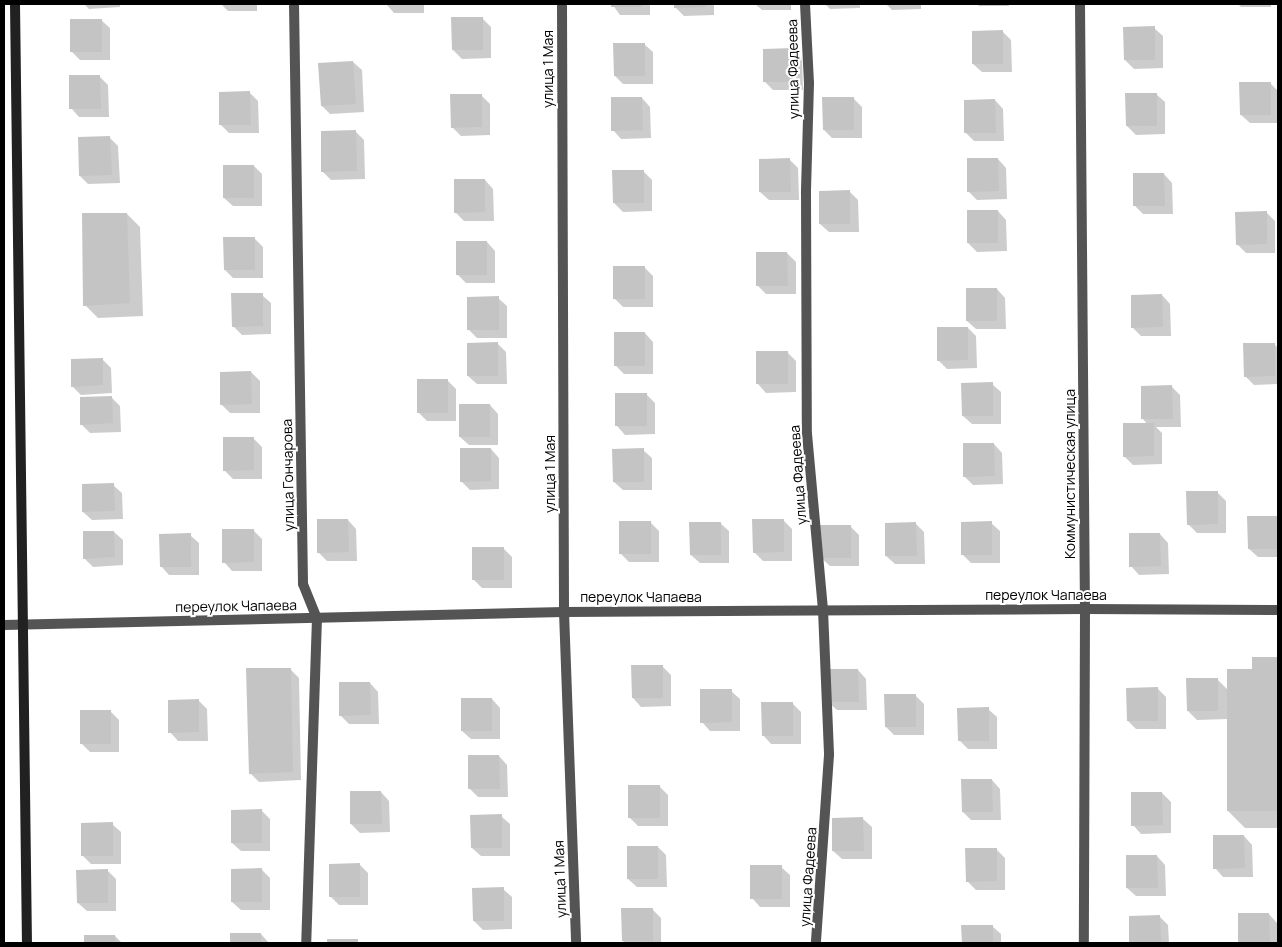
<!DOCTYPE html>
<meta charset="utf-8">
<style>
body{margin:0}
#map{position:relative;width:1282px;height:947px;overflow:hidden;background:#fff;font-family:Manrope,sans-serif}
div>[style]{position:absolute}
.shadow>*{inset:0;background:#0003}
.building>*{inset:0;background:#c4c4c4}
.minor>*{height:10px;margin:-5px;padding:0 5px;transform-origin:5px;border-radius:5px;background:#545454}
.secondary>*{height:10px;margin:-5px;padding:0 5px;transform-origin:5px;border-radius:5px;background:#212121}
span{translate:-50% -50%;white-space:nowrap;text-align:center;line-height:1.15;-webkit-text-stroke:4px #fff;paint-order:stroke}
.street-label{font-size:14px;color:#000}
.frame{position:absolute;inset:0;border:5px solid #000;pointer-events:none}
</style>
<div id="map">
<div class="shadow">
<i style="clip-path:polygon(84px 4px,120px 4px,120px 7px,89px 9px)"></i>
<i style="clip-path:polygon(221px 4px,257px 4px,257px 11px,228px 11px)"></i>
<i style="clip-path:polygon(386px 4px,424px 4px,424px 13px,394px 13px)"></i>
<i style="clip-path:polygon(612px 4px,650px 4px,650px 15px,620px 15px)"></i>
<i style="clip-path:polygon(675px 4px,714px 4px,714px 15px,684px 16px,675px 7px)"></i>
<i style="clip-path:polygon(755px 4px,791px 4px,791px 10px,762px 10px)"></i>
<i style="clip-path:polygon(825px 4px,860px 4px,860px 8px,830px 9px)"></i>
<i style="clip-path:polygon(886px 4px,921px 4px,921px 9px,892px 10px)"></i>
<i style="clip-path:polygon(977px 4px,1009px 4px,1009px 6px,979px 6px)"></i>
<i style="clip-path:polygon(1238px 4px,1271px 4px,1271px 7px,1241px 7px)"></i>
<i style="clip-path:polygon(482px 18px,491px 27px,491px 58px,462px 59px,453px 50px)"></i>
<i style="clip-path:polygon(101px 20px,110px 28px,110px 60px,80px 60px,72px 52px)"></i>
<i style="clip-path:polygon(1154px 28px,1163px 36px,1163px 68px,1134px 69px,1125px 60px)"></i>
<i style="clip-path:polygon(1003px 32px,1011px 40px,1012px 72px,982px 72px,973px 64px)"></i>
<i style="clip-path:polygon(644px 44px,653px 52px,653px 84px,623px 84px,615px 76px)"></i>
<i style="clip-path:polygon(794px 50px,802px 58px,803px 90px,773px 90px,764px 81px)"></i>
<i style="clip-path:polygon(353px 62px,362px 70px,364px 112px,330px 114px,322px 106px)"></i>
<i style="clip-path:polygon(100px 77px,108px 85px,109px 117px,79px 117px,71px 108px)"></i>
<i style="clip-path:polygon(1270px 83px,1278px 91px,1278px 123px,1250px 123px,1241px 115px)"></i>
<i style="clip-path:polygon(250px 93px,258px 101px,259px 133px,229px 133px,220px 124px)"></i>
<i style="clip-path:polygon(1156px 94px,1165px 102px,1165px 134px,1136px 135px,1127px 126px)"></i>
<i style="clip-path:polygon(481px 95px,490px 104px,490px 135px,461px 136px,452px 127px)"></i>
<i style="clip-path:polygon(642px 98px,650px 107px,651px 138px,621px 139px,613px 130px)"></i>
<i style="clip-path:polygon(853px 98px,862px 107px,862px 138px,832px 138px,824px 130px)"></i>
<i style="clip-path:polygon(995px 100px,1003px 109px,1004px 141px,974px 141px,965px 132px)"></i>
<i style="clip-path:polygon(355px 131px,364px 140px,365px 179px,331px 180px,322px 171px)"></i>
<i style="clip-path:polygon(109px 137px,118px 146px,120px 183px,88px 184px,80px 176px)"></i>
<i style="clip-path:polygon(998px 159px,1006px 168px,1007px 199px,977px 200px,968px 191px)"></i>
<i style="clip-path:polygon(790px 160px,798px 168px,799px 200px,769px 200px,760px 192px)"></i>
<i style="clip-path:polygon(254px 166px,262px 174px,262px 206px,233px 206px,224px 198px)"></i>
<i style="clip-path:polygon(643px 171px,652px 180px,652px 211px,623px 212px,614px 203px)"></i>
<i style="clip-path:polygon(1164px 174px,1172px 183px,1173px 214px,1143px 214px,1135px 206px)"></i>
<i style="clip-path:polygon(485px 180px,493px 189px,494px 221px,464px 221px,455px 212px)"></i>
<i style="clip-path:polygon(850px 192px,858px 200px,859px 232px,829px 232px,820px 224px)"></i>
<i style="clip-path:polygon(998px 211px,1006px 220px,1007px 251px,977px 252px,968px 243px)"></i>
<i style="clip-path:polygon(1266px 212px,1275px 221px,1275px 253px,1246px 253px,1237px 244px)"></i>
<i style="clip-path:polygon(127px 214px,140px 227px,143px 316px,98px 318px,85px 305px)"></i>
<i style="clip-path:polygon(254px 238px,263px 247px,263px 278px,233px 278px,225px 270px)"></i>
<i style="clip-path:polygon(487px 242px,495px 251px,495px 283px,466px 283px,457px 274px)"></i>
<i style="clip-path:polygon(787px 253px,796px 262px,796px 294px,766px 294px,757px 285px)"></i>
<i style="clip-path:polygon(644px 267px,653px 276px,653px 307px,623px 307px,615px 299px)"></i>
<i style="clip-path:polygon(997px 289px,1005px 298px,1006px 329px,976px 329px,967px 321px)"></i>
<i style="clip-path:polygon(262px 295px,271px 303px,271px 334px,242px 335px,233px 326px)"></i>
<i style="clip-path:polygon(1162px 295px,1170px 304px,1171px 336px,1141px 336px,1132px 327px)"></i>
<i style="clip-path:polygon(498px 298px,507px 306px,507px 338px,477px 338px,469px 330px)"></i>
<i style="clip-path:polygon(968px 328px,976px 336px,977px 368px,947px 369px,938px 360px)"></i>
<i style="clip-path:polygon(645px 333px,653px 342px,653px 374px,624px 374px,615px 365px)"></i>
<i style="clip-path:polygon(498px 344px,506px 352px,507px 384px,477px 384px,468px 376px)"></i>
<i style="clip-path:polygon(1274px 344px,1278px 348px,1278px 384px,1254px 385px,1245px 376px)"></i>
<i style="clip-path:polygon(787px 352px,796px 361px,796px 392px,766px 393px,758px 384px)"></i>
<i style="clip-path:polygon(102px 359px,111px 368px,112px 393px,81px 395px,72px 386px)"></i>
<i style="clip-path:polygon(251px 372px,260px 381px,260px 413px,230px 413px,221px 404px)"></i>
<i style="clip-path:polygon(448px 381px,456px 389px,456px 421px,427px 421px,418px 412px)"></i>
<i style="clip-path:polygon(992px 384px,1001px 392px,1001px 424px,972px 424px,963px 416px)"></i>
<i style="clip-path:polygon(1172px 387px,1180px 395px,1181px 427px,1156px 427px,1162px 433px,1162px 464px,1133px 465px,1124px 456px,1148px 425px,1143px 419px)"></i>
<i style="clip-path:polygon(646px 394px,655px 403px,655px 434px,625px 435px,617px 426px)"></i>
<i style="clip-path:polygon(111px 397px,120px 406px,121px 432px,90px 433px,81px 424px)"></i>
<i style="clip-path:polygon(490px 405px,498px 414px,498px 445px,469px 445px,460px 437px)"></i>
<i style="clip-path:polygon(253px 438px,262px 447px,262px 479px,233px 479px,224px 470px)"></i>
<i style="clip-path:polygon(994px 444px,1002px 453px,1003px 484px,973px 485px,964px 476px)"></i>
<i style="clip-path:polygon(491px 449px,499px 458px,499px 489px,470px 490px,461px 481px)"></i>
<i style="clip-path:polygon(643px 450px,652px 458px,652px 490px,623px 490px,614px 482px)"></i>
<i style="clip-path:polygon(113px 485px,122px 493px,123px 519px,92px 520px,83px 512px)"></i>
<i style="clip-path:polygon(1217px 492px,1226px 501px,1226px 533px,1197px 533px,1188px 524px)"></i>
<i style="clip-path:polygon(1249px 517px,1278px 517px,1278px 557px,1258px 557px,1249px 549px)"></i>
<i style="clip-path:polygon(348px 520px,356px 529px,357px 561px,327px 561px,318px 552px)"></i>
<i style="clip-path:polygon(783px 520px,792px 529px,792px 561px,763px 561px,754px 552px)"></i>
<i style="clip-path:polygon(650px 522px,659px 531px,659px 562px,629px 562px,621px 554px)"></i>
<i style="clip-path:polygon(720px 523px,729px 531px,729px 563px,700px 563px,691px 555px)"></i>
<i style="clip-path:polygon(991px 523px,1000px 531px,1000px 563px,971px 563px,962px 554px)"></i>
<i style="clip-path:polygon(916px 524px,924px 532px,925px 564px,895px 564px,886px 556px)"></i>
<i style="clip-path:polygon(850px 526px,859px 535px,859px 566px,830px 566px,821px 558px)"></i>
<i style="clip-path:polygon(253px 530px,262px 539px,262px 571px,232px 571px,224px 562px)"></i>
<i style="clip-path:polygon(114px 532px,123px 540px,123px 565px,93px 567px,84px 558px)"></i>
<i style="clip-path:polygon(1160px 534px,1168px 543px,1169px 574px,1139px 575px,1131px 566px)"></i>
<i style="clip-path:polygon(190px 535px,199px 543px,199px 575px,169px 575px,161px 566px)"></i>
<i style="clip-path:polygon(503px 548px,512px 557px,512px 588px,482px 588px,474px 580px)"></i>
<i style="clip-path:polygon(1253px 658px,1278px 658px,1278px 828px,1245px 828px,1228px 811px,1228px 719px,1197px 720px,1188px 711px,1217px 679px,1228px 690px,1253px 670px)"></i>
<i style="clip-path:polygon(662px 666px,671px 675px,671px 706px,641px 707px,633px 698px)"></i>
<i style="clip-path:polygon(290px 669px,299px 678px,301px 780px,259px 782px,250px 773px)"></i>
<i style="clip-path:polygon(858px 670px,866px 679px,867px 710px,837px 710px,828px 702px)"></i>
<i style="clip-path:polygon(370px 683px,378px 692px,379px 724px,349px 724px,340px 715px)"></i>
<i style="clip-path:polygon(1157px 688px,1166px 697px,1166px 729px,1136px 729px,1128px 721px)"></i>
<i style="clip-path:polygon(731px 691px,740px 699px,740px 731px,710px 731px,702px 722px)"></i>
<i style="clip-path:polygon(915px 695px,924px 704px,924px 735px,894px 735px,886px 727px)"></i>
<i style="clip-path:polygon(492px 699px,500px 708px,500px 739px,471px 739px,462px 731px)"></i>
<i style="clip-path:polygon(199px 701px,207px 709px,208px 741px,178px 741px,170px 732px)"></i>
<i style="clip-path:polygon(792px 703px,801px 712px,801px 744px,771px 744px,763px 735px)"></i>
<i style="clip-path:polygon(988px 709px,997px 717px,997px 749px,968px 749px,959px 740px)"></i>
<i style="clip-path:polygon(110px 711px,119px 720px,119px 752px,90px 752px,81px 743px)"></i>
<i style="clip-path:polygon(499px 756px,507px 765px,508px 797px,478px 797px,469px 788px)"></i>
<i style="clip-path:polygon(992px 780px,1000px 789px,1001px 820px,971px 820px,963px 812px)"></i>
<i style="clip-path:polygon(659px 786px,668px 795px,668px 826px,638px 826px,630px 818px)"></i>
<i style="clip-path:polygon(381px 792px,389px 801px,390px 832px,360px 833px,351px 824px)"></i>
<i style="clip-path:polygon(1162px 793px,1171px 802px,1171px 833px,1141px 834px,1133px 825px)"></i>
<i style="clip-path:polygon(262px 811px,270px 819px,270px 851px,241px 851px,232px 843px)"></i>
<i style="clip-path:polygon(501px 816px,510px 824px,510px 856px,481px 856px,472px 848px)"></i>
<i style="clip-path:polygon(863px 819px,872px 827px,872px 859px,842px 859px,833px 851px)"></i>
<i style="clip-path:polygon(112px 824px,121px 832px,121px 864px,91px 864px,83px 856px)"></i>
<i style="clip-path:polygon(1244px 836px,1252px 845px,1253px 877px,1223px 877px,1215px 868px)"></i>
<i style="clip-path:polygon(658px 847px,666px 855px,667px 887px,637px 887px,628px 879px)"></i>
<i style="clip-path:polygon(996px 849px,1005px 858px,1005px 890px,976px 890px,967px 881px)"></i>
<i style="clip-path:polygon(1157px 856px,1165px 865px,1166px 896px,1136px 896px,1127px 888px)"></i>
<i style="clip-path:polygon(360px 865px,368px 873px,368px 905px,339px 905px,330px 896px)"></i>
<i style="clip-path:polygon(781px 867px,790px 875px,790px 907px,760px 907px,752px 898px)"></i>
<i style="clip-path:polygon(107px 870px,116px 879px,116px 911px,87px 911px,78px 903px)"></i>
<i style="clip-path:polygon(262px 870px,270px 878px,270px 910px,241px 910px,232px 902px)"></i>
<i style="clip-path:polygon(503px 889px,512px 897px,512px 929px,483px 930px,474px 921px)"></i>
<i style="clip-path:polygon(652px 909px,661px 918px,661px 943px,625px 943px,623px 941px)"></i>
<i style="clip-path:polygon(1239px 914px,1269px 914px,1277px 923px,1278px 943px,1239px 943px)"></i>
<i style="clip-path:polygon(1130px 917px,1160px 917px,1168px 925px,1169px 943px,1130px 943px)"></i>
<i style="clip-path:polygon(963px 926px,992px 926px,1001px 934px,1001px 943px,963px 943px)"></i>
<i style="clip-path:polygon(231px 934px,261px 934px,269px 943px,231px 943px)"></i>
<i style="clip-path:polygon(115px 936px,122px 943px,85px 943px,85px 937px)"></i>
</div>
<div class="building">
<i style="clip-path:polygon(611px 4px,642px 4px,642px 7px,611px 7px)"></i>
<i style="clip-path:polygon(674px 4px,706px 4px,706px 7px,674px 8px)"></i>
<i style="clip-path:polygon(451px 17px,483px 17px,483px 50px,452px 50px)"></i>
<i style="clip-path:polygon(70px 19px,102px 19px,102px 52px,70px 52px)"></i>
<i style="clip-path:polygon(1155px 26px,1155px 60px,1124px 60px,1123px 27px)"></i>
<i style="clip-path:polygon(1003px 30px,1003px 64px,972px 64px,972px 31px)"></i>
<i style="clip-path:polygon(613px 43px,645px 43px,645px 76px,614px 76px)"></i>
<i style="clip-path:polygon(794px 48px,794px 82px,763px 82px,763px 49px)"></i>
<i style="clip-path:polygon(353px 61px,356px 104px,321px 106px,318px 63px)"></i>
<i style="clip-path:polygon(69px 75px,100px 75px,101px 109px,69px 109px)"></i>
<i style="clip-path:polygon(1239px 82px,1271px 82px,1271px 115px,1240px 115px)"></i>
<i style="clip-path:polygon(250px 91px,251px 125px,219px 125px,219px 92px)"></i>
<i style="clip-path:polygon(1125px 93px,1157px 93px,1157px 126px,1126px 126px)"></i>
<i style="clip-path:polygon(450px 94px,482px 94px,482px 127px,451px 128px)"></i>
<i style="clip-path:polygon(611px 97px,642px 97px,643px 130px,611px 131px)"></i>
<i style="clip-path:polygon(822px 97px,854px 97px,854px 130px,823px 130px)"></i>
<i style="clip-path:polygon(995px 99px,996px 133px,964px 133px,964px 100px)"></i>
<i style="clip-path:polygon(356px 130px,357px 171px,321px 172px,321px 131px)"></i>
<i style="clip-path:polygon(110px 136px,112px 175px,79px 176px,78px 137px)"></i>
<i style="clip-path:polygon(790px 158px,791px 192px,759px 192px,759px 159px)"></i>
<i style="clip-path:polygon(967px 158px,998px 158px,999px 191px,967px 192px)"></i>
<i style="clip-path:polygon(223px 165px,254px 165px,254px 198px,223px 198px)"></i>
<i style="clip-path:polygon(612px 170px,644px 170px,644px 203px,613px 203px)"></i>
<i style="clip-path:polygon(1133px 173px,1164px 173px,1165px 206px,1133px 206px)"></i>
<i style="clip-path:polygon(454px 179px,485px 179px,485px 212px,454px 213px)"></i>
<i style="clip-path:polygon(850px 190px,850px 224px,819px 224px,819px 191px)"></i>
<i style="clip-path:polygon(967px 210px,998px 210px,998px 243px,967px 243px)"></i>
<i style="clip-path:polygon(1267px 211px,1267px 244px,1236px 245px,1235px 212px)"></i>
<i style="clip-path:polygon(82px 213px,127px 213px,130px 303px,83px 306px)"></i>
<i style="clip-path:polygon(223px 237px,255px 237px,255px 270px,224px 270px)"></i>
<i style="clip-path:polygon(456px 241px,487px 241px,487px 275px,456px 275px)"></i>
<i style="clip-path:polygon(756px 252px,787px 252px,788px 286px,756px 286px)"></i>
<i style="clip-path:polygon(613px 266px,645px 266px,645px 299px,613px 299px)"></i>
<i style="clip-path:polygon(966px 288px,997px 288px,997px 321px,966px 321px)"></i>
<i style="clip-path:polygon(231px 293px,263px 293px,263px 326px,232px 327px)"></i>
<i style="clip-path:polygon(1162px 294px,1163px 327px,1131px 328px,1131px 295px)"></i>
<i style="clip-path:polygon(499px 296px,499px 330px,467px 330px,467px 297px)"></i>
<i style="clip-path:polygon(937px 327px,968px 327px,968px 360px,937px 361px)"></i>
<i style="clip-path:polygon(614px 332px,645px 332px,645px 366px,614px 366px)"></i>
<i style="clip-path:polygon(498px 342px,498px 376px,467px 376px,467px 343px)"></i>
<i style="clip-path:polygon(1243px 343px,1275px 343px,1275px 376px,1244px 377px)"></i>
<i style="clip-path:polygon(756px 351px,788px 351px,788px 384px,756px 384px)"></i>
<i style="clip-path:polygon(103px 358px,103px 385px,71px 387px,71px 359px)"></i>
<i style="clip-path:polygon(251px 371px,252px 404px,220px 405px,220px 372px)"></i>
<i style="clip-path:polygon(417px 379px,448px 379px,448px 413px,417px 413px)"></i>
<i style="clip-path:polygon(993px 382px,993px 416px,962px 416px,961px 383px)"></i>
<i style="clip-path:polygon(1172px 385px,1173px 419px,1141px 419px,1141px 386px)"></i>
<i style="clip-path:polygon(615px 393px,647px 393px,647px 426px,615px 426px)"></i>
<i style="clip-path:polygon(112px 396px,113px 423px,80px 425px,80px 397px)"></i>
<i style="clip-path:polygon(459px 404px,490px 404px,490px 437px,459px 437px)"></i>
<i style="clip-path:polygon(1123px 423px,1154px 423px,1154px 456px,1123px 457px)"></i>
<i style="clip-path:polygon(223px 437px,254px 437px,254px 470px,223px 471px)"></i>
<i style="clip-path:polygon(963px 443px,994px 443px,995px 476px,963px 477px)"></i>
<i style="clip-path:polygon(460px 448px,491px 448px,491px 481px,460px 482px)"></i>
<i style="clip-path:polygon(644px 448px,644px 482px,613px 482px,612px 449px)"></i>
<i style="clip-path:polygon(114px 483px,115px 511px,82px 512px,82px 484px)"></i>
<i style="clip-path:polygon(1186px 491px,1218px 491px,1218px 524px,1187px 525px)"></i>
<i style="clip-path:polygon(1247px 516px,1278px 516px,1278px 549px,1248px 549px)"></i>
<i style="clip-path:polygon(317px 519px,348px 519px,349px 552px,317px 553px)"></i>
<i style="clip-path:polygon(752px 519px,784px 519px,784px 552px,753px 553px)"></i>
<i style="clip-path:polygon(619px 521px,651px 521px,651px 554px,619px 554px)"></i>
<i style="clip-path:polygon(992px 521px,992px 555px,961px 555px,961px 522px)"></i>
<i style="clip-path:polygon(689px 522px,721px 522px,721px 555px,690px 555px)"></i>
<i style="clip-path:polygon(916px 522px,917px 556px,885px 556px,885px 523px)"></i>
<i style="clip-path:polygon(819px 525px,851px 525px,851px 558px,820px 558px)"></i>
<i style="clip-path:polygon(222px 529px,254px 529px,254px 562px,222px 563px)"></i>
<i style="clip-path:polygon(83px 531px,114px 531px,115px 557px,83px 559px)"></i>
<i style="clip-path:polygon(191px 533px,191px 567px,160px 567px,159px 534px)"></i>
<i style="clip-path:polygon(1129px 533px,1160px 533px,1161px 566px,1129px 567px)"></i>
<i style="clip-path:polygon(472px 547px,504px 547px,504px 580px,472px 580px)"></i>
<i style="clip-path:polygon(1252px 657px,1278px 657px,1278px 811px,1227px 811px,1227px 669px,1252px 669px)"></i>
<i style="clip-path:polygon(631px 665px,663px 665px,663px 698px,632px 698px)"></i>
<i style="clip-path:polygon(246px 668px,291px 668px,293px 772px,249px 774px)"></i>
<i style="clip-path:polygon(827px 669px,858px 669px,859px 702px,827px 702px)"></i>
<i style="clip-path:polygon(1186px 678px,1218px 678px,1218px 711px,1187px 711px)"></i>
<i style="clip-path:polygon(339px 682px,370px 682px,371px 715px,339px 716px)"></i>
<i style="clip-path:polygon(1158px 687px,1158px 721px,1127px 721px,1126px 688px)"></i>
<i style="clip-path:polygon(700px 689px,732px 689px,732px 722px,700px 723px)"></i>
<i style="clip-path:polygon(884px 694px,916px 694px,916px 727px,885px 727px)"></i>
<i style="clip-path:polygon(461px 698px,492px 698px,492px 731px,461px 731px)"></i>
<i style="clip-path:polygon(199px 699px,199px 732px,168px 733px,168px 700px)"></i>
<i style="clip-path:polygon(761px 702px,793px 702px,793px 736px,762px 736px)"></i>
<i style="clip-path:polygon(989px 707px,989px 741px,958px 741px,957px 708px)"></i>
<i style="clip-path:polygon(80px 710px,111px 710px,111px 744px,80px 744px)"></i>
<i style="clip-path:polygon(468px 755px,499px 755px,500px 789px,468px 789px)"></i>
<i style="clip-path:polygon(961px 779px,992px 779px,993px 812px,962px 812px)"></i>
<i style="clip-path:polygon(628px 785px,660px 785px,660px 818px,628px 818px)"></i>
<i style="clip-path:polygon(350px 791px,381px 791px,382px 824px,350px 824px)"></i>
<i style="clip-path:polygon(1131px 792px,1162px 792px,1163px 825px,1131px 826px)"></i>
<i style="clip-path:polygon(262px 809px,262px 843px,231px 843px,231px 810px)"></i>
<i style="clip-path:polygon(502px 814px,502px 848px,471px 848px,470px 815px)"></i>
<i style="clip-path:polygon(863px 817px,864px 851px,832px 851px,832px 818px)"></i>
<i style="clip-path:polygon(113px 822px,113px 856px,81px 856px,81px 823px)"></i>
<i style="clip-path:polygon(1213px 835px,1244px 835px,1245px 868px,1213px 869px)"></i>
<i style="clip-path:polygon(627px 846px,658px 846px,658px 879px,627px 879px)"></i>
<i style="clip-path:polygon(965px 848px,997px 848px,997px 881px,966px 882px)"></i>
<i style="clip-path:polygon(1126px 855px,1157px 855px,1158px 888px,1126px 888px)"></i>
<i style="clip-path:polygon(360px 863px,360px 897px,329px 897px,329px 864px)"></i>
<i style="clip-path:polygon(750px 865px,782px 865px,782px 899px,750px 899px)"></i>
<i style="clip-path:polygon(262px 868px,262px 902px,231px 902px,231px 869px)"></i>
<i style="clip-path:polygon(108px 869px,108px 903px,77px 903px,76px 870px)"></i>
<i style="clip-path:polygon(504px 887px,504px 921px,473px 921px,472px 888px)"></i>
<i style="clip-path:polygon(621px 908px,653px 908px,653px 941px,622px 941px)"></i>
<i style="clip-path:polygon(1238px 913px,1269px 913px,1270px 943px,1238px 943px)"></i>
<i style="clip-path:polygon(1160px 915px,1161px 943px,1129px 943px,1129px 916px)"></i>
<i style="clip-path:polygon(961px 925px,993px 925px,993px 943px,962px 943px)"></i>
<i style="clip-path:polygon(230px 933px,261px 933px,261px 943px,230px 943px)"></i>
<i style="clip-path:polygon(84px 935px,115px 935px,116px 943px,84px 943px)"></i>
<i style="clip-path:polygon(327px 939px,358px 939px,358px 943px,327px 943px)"></i>
</div>
<div class="minor">
<i style="left:294px;top:4px;width:580px;rotate:89.11deg"></i>
<i style="left:303px;top:584px;width:37px;rotate:68deg"></i>
<i style="left:317px;top:618px;width:325px;rotate:91.9deg"></i>
<i style="left:562px;top:4px;width:608px;rotate:89.81deg"></i>
<i style="left:564px;top:612px;width:331px;rotate:87.9deg"></i>
<i style="left:805px;top:4px;width:79px;rotate:87.1deg"></i>
<i style="left:809px;top:83px;width:110px;rotate:91.6deg"></i>
<i style="left:806px;top:193px;width:241px;rotate:89.8deg"></i>
<i style="left:807px;top:434px;width:177px;rotate:84.8deg"></i>
<i style="left:823px;top:610px;width:145px;rotate:87.6deg"></i>
<i style="left:829px;top:755px;width:188px;rotate:94deg"></i>
<i style="left:1080px;top:4px;width:605px;rotate:89.53deg"></i>
<i style="left:1085px;top:609px;width:334px;rotate:90.2deg"></i>
<i style="left:4px;top:625px;width:560px;rotate:-1.33deg"></i>
<i style="left:564px;top:612px;width:521px;rotate:-0.33deg"></i>
<i style="left:1085px;top:609px;width:193px;rotate:0.3deg"></i>
</div>
<div class="secondary">
<i style="left:15px;top:4px;width:939px;rotate:89.27deg"></i>
</div>
<div class="street-label">
<span style="left:548px;top:69px;rotate:-90deg">улица 1 Мая</span>
<span style="left:793px;top:69px;rotate:-91deg">улица Фадеева</span>
<span style="left:550px;top:474px;rotate:-90deg">улица 1 Мая</span>
<span style="left:1070px;top:474px;rotate:-90deg">Коммунистическая улица</span>
<span style="left:288px;top:475px;rotate:-91deg">улица Гончарова</span>
<span style="left:798px;top:475px;rotate:-94deg">улица Фадеева</span>
<span style="left:1046px;top:595px">переулок Чапаева</span>
<span style="left:641px;top:597px">переулок Чапаева</span>
<span style="left:236px;top:606px;rotate:-1deg">переулок Чапаева</span>
<span style="left:808px;top:877px;rotate:-86deg">улица Фадеева</span>
<span style="left:560px;top:879px;rotate:-92deg">улица 1 Мая</span>
</div>
<div class="frame"></div>
</div>
